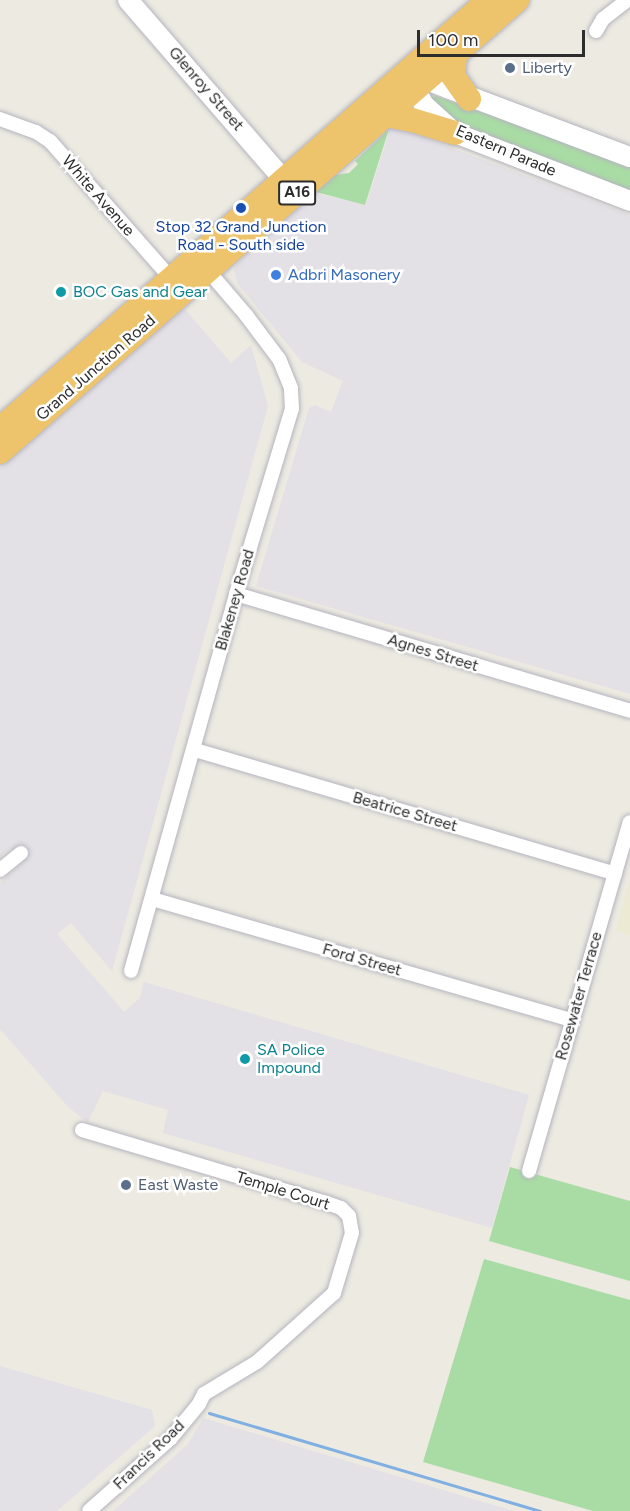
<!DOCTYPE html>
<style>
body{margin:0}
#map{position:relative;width:630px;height:1511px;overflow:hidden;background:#eceae1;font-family:Figtree,sans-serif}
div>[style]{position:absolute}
.industrial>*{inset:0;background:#e3e0e6}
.education>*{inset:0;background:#ecead2}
.green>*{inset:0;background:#a9dca4}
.stream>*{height:3px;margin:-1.5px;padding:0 1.5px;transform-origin:1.5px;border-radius:1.5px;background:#80afe2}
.roads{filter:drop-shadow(0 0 2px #b5b4bf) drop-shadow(0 0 2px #b5b4bf)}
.street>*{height:14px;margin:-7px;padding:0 7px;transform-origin:7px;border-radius:7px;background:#fff}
.secondary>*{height:20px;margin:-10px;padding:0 10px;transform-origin:10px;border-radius:10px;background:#fff}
.highway>*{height:24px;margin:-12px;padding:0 12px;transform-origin:12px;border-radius:12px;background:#edc46b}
.dots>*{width:16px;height:16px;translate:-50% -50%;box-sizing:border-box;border:3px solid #fff;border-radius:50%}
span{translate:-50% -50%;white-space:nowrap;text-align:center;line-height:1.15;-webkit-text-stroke:5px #fff;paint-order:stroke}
.shield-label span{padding:2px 4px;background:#fff;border:2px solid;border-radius:4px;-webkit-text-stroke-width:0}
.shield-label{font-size:15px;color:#2d2d2d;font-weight:700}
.service-label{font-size:16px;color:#4e5e75}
.left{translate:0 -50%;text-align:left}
.street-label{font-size:16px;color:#2d2d2d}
.transit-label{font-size:16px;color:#164399}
.shop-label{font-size:16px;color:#366cbe}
.culture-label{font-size:16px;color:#0d838f}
.scale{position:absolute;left:417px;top:30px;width:168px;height:27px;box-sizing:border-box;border:3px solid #2d2d2d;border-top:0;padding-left:8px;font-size:18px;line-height:21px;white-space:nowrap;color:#2d2d2d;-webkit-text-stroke:4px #fff;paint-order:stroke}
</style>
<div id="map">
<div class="industrial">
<i style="clip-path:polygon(395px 127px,630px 215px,630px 694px,256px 586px,309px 408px,315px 405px,331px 412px,343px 381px,302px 362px,237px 283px,234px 269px,239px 262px,315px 193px,366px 205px,390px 129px)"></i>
<i style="clip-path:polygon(183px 307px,231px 363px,251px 345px,268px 406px,112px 971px,71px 923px,57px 934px,124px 1012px,140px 998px,144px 982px,529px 1095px,492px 1228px,163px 1133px,168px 1110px,103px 1091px,88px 1122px,69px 1108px,0 1029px,0 883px,23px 862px,10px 848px,0 857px,0 468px)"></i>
<i style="clip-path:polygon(0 1366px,152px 1410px,155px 1426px,57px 1511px,0 1511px)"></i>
<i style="clip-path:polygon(203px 1418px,513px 1511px,113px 1511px,188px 1444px)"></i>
</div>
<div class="education">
<i style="clip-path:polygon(630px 880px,630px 935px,616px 931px)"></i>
</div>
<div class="green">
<i style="clip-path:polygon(436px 96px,630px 165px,630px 192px,540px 158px,460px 124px,445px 116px,430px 98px)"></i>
<i style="clip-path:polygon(389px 129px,365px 205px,316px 192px,335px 175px,349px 173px,358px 164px,355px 161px)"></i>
<i style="clip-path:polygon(510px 1167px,630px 1201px,630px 1281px,489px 1241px)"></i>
<i style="clip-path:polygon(484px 1259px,630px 1300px,630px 1511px,593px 1511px,423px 1462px)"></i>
</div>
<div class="stream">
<i style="left:209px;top:1413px;width:345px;rotate:16.5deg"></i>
</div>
<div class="roads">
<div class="street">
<i style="left:596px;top:31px;width:14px;rotate:-60deg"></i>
<i style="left:603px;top:19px;width:31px;rotate:-38deg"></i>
<i style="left:0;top:119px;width:38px;rotate:20deg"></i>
<i style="left:36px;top:132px;width:17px;rotate:33deg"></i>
<i style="left:50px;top:141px;width:189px;rotate:48.6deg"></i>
<i style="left:236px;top:594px;width:411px;rotate:16.5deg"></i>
<i style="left:195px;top:750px;width:438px;rotate:16.4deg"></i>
<i style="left:0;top:870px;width:27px;rotate:-39deg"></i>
<i style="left:152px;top:899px;width:437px;rotate:16.1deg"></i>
<i style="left:131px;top:971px;width:391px;rotate:-74.4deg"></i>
<i style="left:236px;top:594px;width:193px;rotate:-73.2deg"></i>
<i style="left:292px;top:409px;width:21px;rotate:-93deg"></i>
<i style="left:291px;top:388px;width:31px;rotate:-112deg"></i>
<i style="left:279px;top:359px;width:55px;rotate:-126.9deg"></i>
<i style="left:246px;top:315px;width:65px;rotate:-130.6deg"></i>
<i style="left:82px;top:1130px;width:256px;rotate:16.6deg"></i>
<i style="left:327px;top:1203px;width:15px;rotate:20deg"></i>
<i style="left:341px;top:1208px;width:11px;rotate:45deg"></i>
<i style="left:349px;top:1216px;width:17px;rotate:80deg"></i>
<i style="left:352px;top:1233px;width:63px;rotate:106.7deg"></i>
<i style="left:334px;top:1293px;width:103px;rotate:138.1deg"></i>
<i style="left:257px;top:1362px;width:62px;rotate:148.9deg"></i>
<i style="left:204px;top:1394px;width:11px;rotate:117deg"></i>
<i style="left:199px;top:1404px;width:45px;rotate:129.6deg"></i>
<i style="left:170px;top:1439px;width:108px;rotate:138.4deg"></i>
<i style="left:529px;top:1171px;width:363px;rotate:-73.9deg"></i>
</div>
<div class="secondary">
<i style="left:128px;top:0;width:237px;rotate:49.1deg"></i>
<i style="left:409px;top:77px;width:32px;rotate:62deg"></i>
<i style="left:424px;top:105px;width:42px;rotate:42.1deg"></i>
<i style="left:455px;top:133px;width:188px;rotate:21.2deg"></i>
<i style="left:426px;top:80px;width:218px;rotate:20.7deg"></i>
</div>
<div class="highway">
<i style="left:455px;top:54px;width:22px;rotate:95deg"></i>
<i style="left:453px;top:76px;width:28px;rotate:55deg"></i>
<i style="left:386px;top:115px;width:26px;rotate:11deg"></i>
<i style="left:412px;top:120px;width:45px;rotate:16.8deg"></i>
<i style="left:0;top:429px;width:651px;rotate:-41.26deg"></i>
<i style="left:0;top:452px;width:687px;rotate:-41.16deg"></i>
</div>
</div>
<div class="dots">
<i style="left:510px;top:68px;background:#5c6f8a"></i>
<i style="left:241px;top:208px;background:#1a4fb4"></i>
<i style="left:276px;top:275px;background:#3f7fe0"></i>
<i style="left:61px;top:292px;background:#0f9aa8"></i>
<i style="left:245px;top:1059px;background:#0f9aa8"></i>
<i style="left:126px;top:1185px;background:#5c6f8a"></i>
</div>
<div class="shield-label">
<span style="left:297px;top:193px">A16</span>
</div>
<div class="service-label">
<span class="left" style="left:522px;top:68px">Liberty</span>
<span class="left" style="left:138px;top:1185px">East Waste</span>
</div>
<div class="street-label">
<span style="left:206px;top:89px;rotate:49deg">Glenroy Street</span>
<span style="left:506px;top:151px;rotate:23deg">Eastern Parade</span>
<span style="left:98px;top:196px;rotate:49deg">White Avenue</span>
<span style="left:96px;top:368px;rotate:-41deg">Grand Junction Road</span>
<span style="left:235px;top:600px;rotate:-74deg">Blakeney Road</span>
<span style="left:433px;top:653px;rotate:17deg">Agnes Street</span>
<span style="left:405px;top:812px;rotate:16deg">Beatrice Street</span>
<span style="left:362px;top:960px;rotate:16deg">Ford Street</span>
<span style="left:579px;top:996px;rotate:-74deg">Rosewater Terrace</span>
<span style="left:283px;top:1191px;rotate:17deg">Temple Court</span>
<span style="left:149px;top:1455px;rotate:-44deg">Francis Road</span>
</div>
<div class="transit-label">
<span style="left:241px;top:236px">Stop 32 Grand Junction<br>Road - South side</span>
</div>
<div class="shop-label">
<span class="left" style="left:288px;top:275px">Adbri Masonery</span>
</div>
<div class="culture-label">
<span class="left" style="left:73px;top:292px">BOC Gas and Gear</span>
<span class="left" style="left:257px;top:1059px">SA Police<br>Impound</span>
</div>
<div class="scale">100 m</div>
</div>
